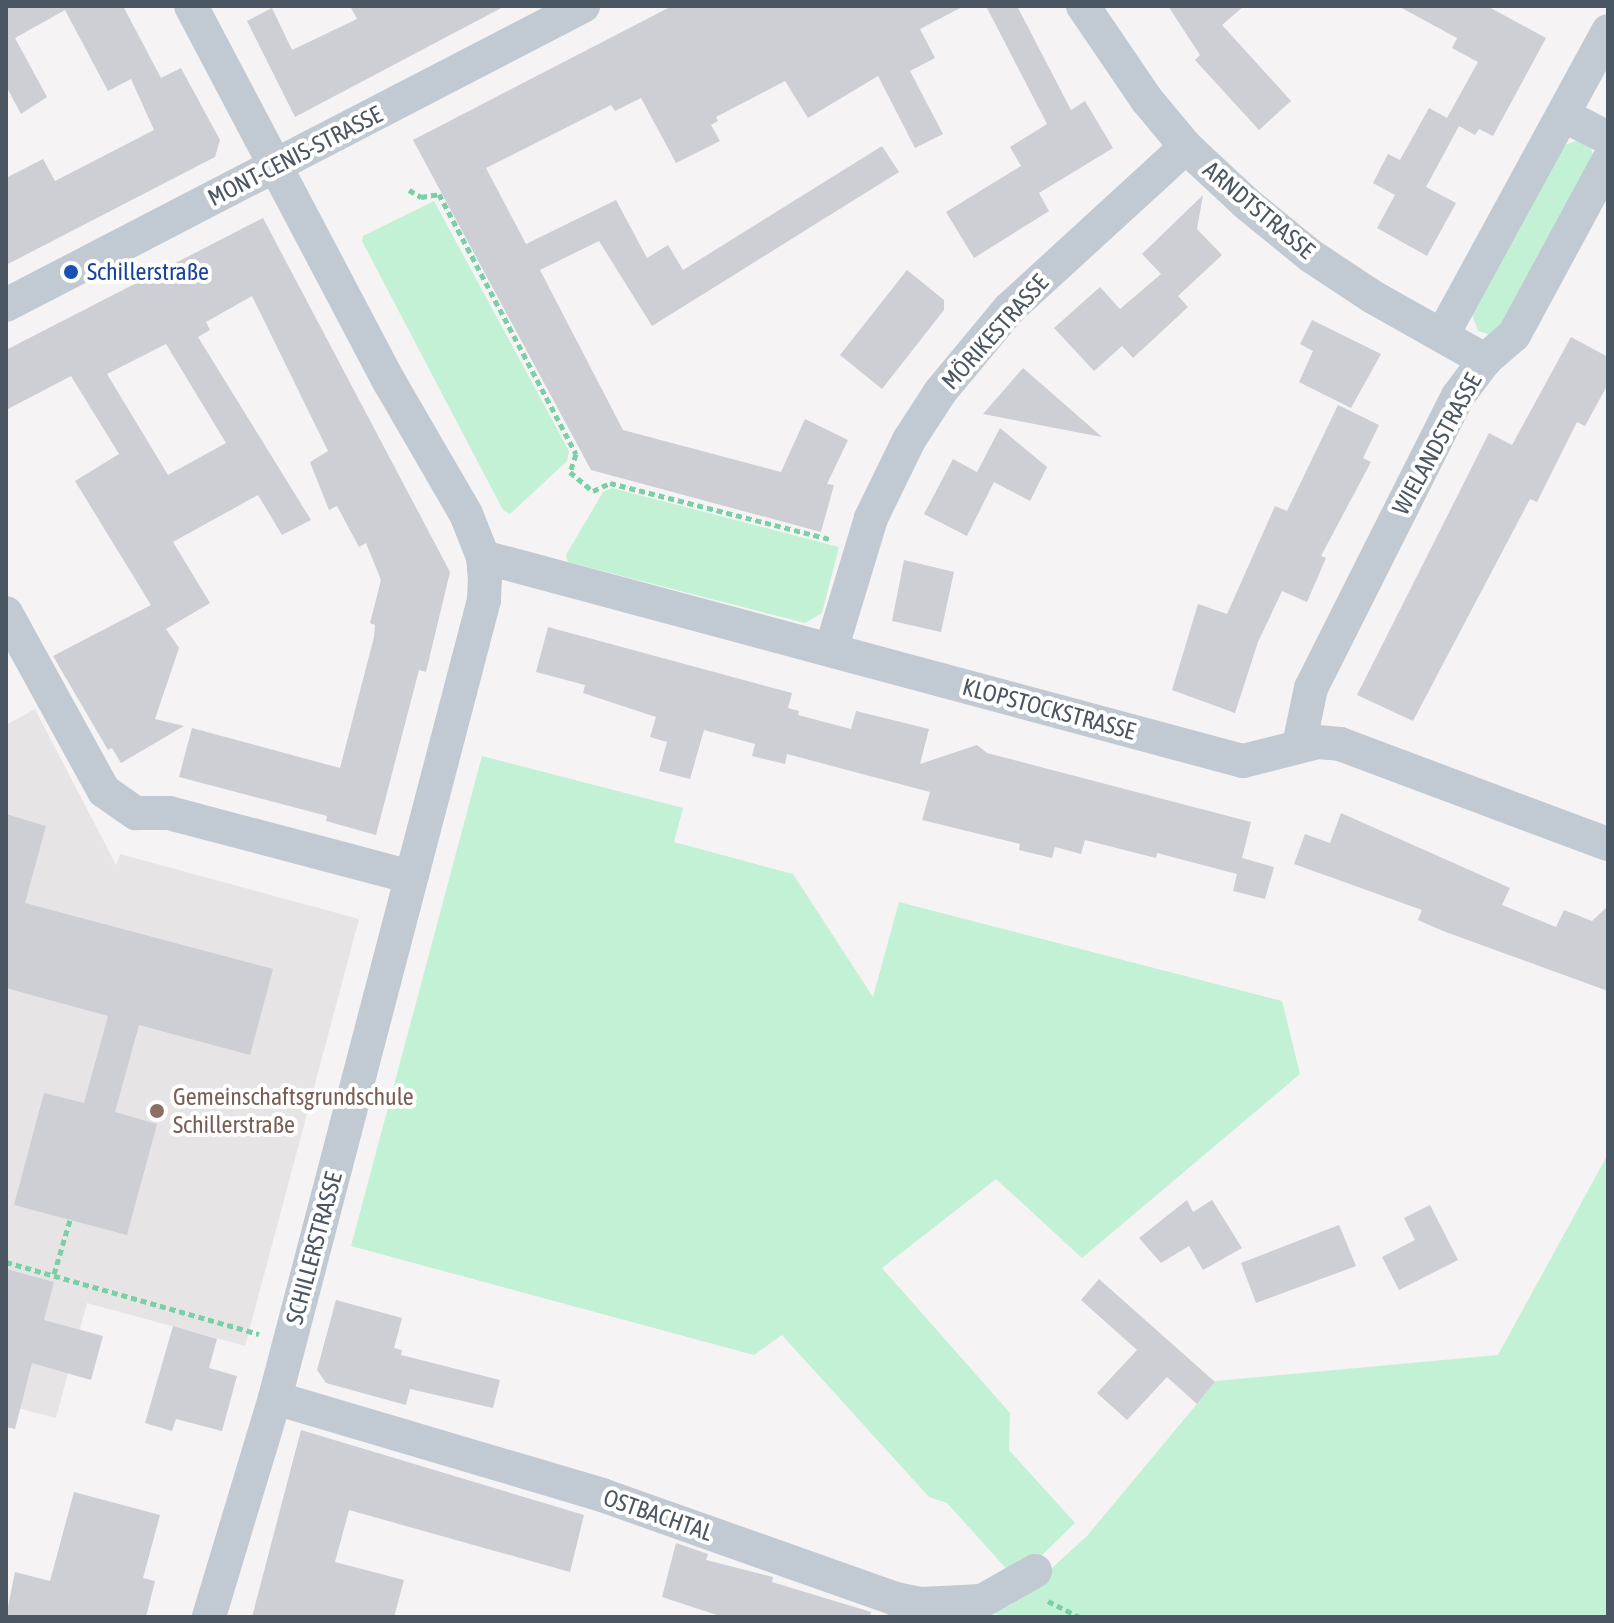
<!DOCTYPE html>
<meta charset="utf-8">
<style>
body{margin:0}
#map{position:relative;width:1614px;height:1623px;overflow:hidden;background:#f5f3f3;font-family:"Asap Condensed",sans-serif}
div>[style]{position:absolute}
.education>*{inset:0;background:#e6e4e5}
.green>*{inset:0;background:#c3f1d5}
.building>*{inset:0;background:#cdcfd5}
.path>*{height:5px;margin-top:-2.5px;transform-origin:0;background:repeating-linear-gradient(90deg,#7ad0a6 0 6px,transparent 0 10px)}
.minor>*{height:34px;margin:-17px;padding:0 17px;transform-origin:17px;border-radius:17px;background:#c1cad2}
.dots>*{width:22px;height:22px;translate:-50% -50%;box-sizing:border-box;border:4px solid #fff;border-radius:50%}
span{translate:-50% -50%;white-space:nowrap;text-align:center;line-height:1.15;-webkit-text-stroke:8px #fff;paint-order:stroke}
.street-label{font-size:24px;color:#4a5661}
.transit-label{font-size:24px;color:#164399}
.left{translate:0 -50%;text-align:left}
.education-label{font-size:24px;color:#785e54}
.frame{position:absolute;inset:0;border:8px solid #4a5661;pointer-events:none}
</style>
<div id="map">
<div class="education">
<i style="clip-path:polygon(35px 709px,116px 865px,120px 854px,359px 919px,245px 1346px,87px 1303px,56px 1418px,6px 1405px,6px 725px)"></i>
</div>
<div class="green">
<i style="clip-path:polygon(1578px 140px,1591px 148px,1594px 160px,1502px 327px,1490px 335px,1478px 331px,1472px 314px,1562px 146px)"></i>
<i style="clip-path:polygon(434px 201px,569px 451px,567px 461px,510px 514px,503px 510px,362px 241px,363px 236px)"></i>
<i style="clip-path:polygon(612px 488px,839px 547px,822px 613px,805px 623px,568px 562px,566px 555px,603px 492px)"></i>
<i style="clip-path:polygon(482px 756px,683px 808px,674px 842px,793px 874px,873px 997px,899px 902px,1282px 1001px,1300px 1074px,1082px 1258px,996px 1179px,882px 1268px,1010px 1413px,1009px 1450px,1075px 1523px,1037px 1560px,1012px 1575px,947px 1503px,929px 1497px,782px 1335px,754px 1355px,351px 1246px)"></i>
<i style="clip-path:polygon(1608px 1154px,1608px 1617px,1007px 1617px,969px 1607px,1009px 1606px,1042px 1577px,1087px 1536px,1216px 1381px,1498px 1355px)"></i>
</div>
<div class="building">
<i style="clip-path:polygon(6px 6px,123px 6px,161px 78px,181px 68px,220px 140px,215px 157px,6px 265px,6px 178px,43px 159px,55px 181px,154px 130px,131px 79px,108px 91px,65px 10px,15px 38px,47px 97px,21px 114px,6px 86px)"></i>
<i style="clip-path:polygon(350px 6px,505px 6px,295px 117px,247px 21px,272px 8px,292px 50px,357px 19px)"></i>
<i style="clip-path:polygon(672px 6px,964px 6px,920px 29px,935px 58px,910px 71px,943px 134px,915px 148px,878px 76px,808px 118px,785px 81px,716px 117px,718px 121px,711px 125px,720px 141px,676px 163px,641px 98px,615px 111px,611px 105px,486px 168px,526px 244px,616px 200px,647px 258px,668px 245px,683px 270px,882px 146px,899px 172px,652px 326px,599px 241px,540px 270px,623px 430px,781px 472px,805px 419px,848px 440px,827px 484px,834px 485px,821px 532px,591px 470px,413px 140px)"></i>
<i style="clip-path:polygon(986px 6px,1017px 6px,1071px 110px,1085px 101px,1113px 148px,1039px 193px,1049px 211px,974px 258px,946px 212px,1021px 166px,1010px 147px,1047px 124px)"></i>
<i style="clip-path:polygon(1168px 6px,1244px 6px,1222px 25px,1291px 101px,1259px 130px,1195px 60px,1200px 55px)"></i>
<i style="clip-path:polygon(1398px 6px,1487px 6px,1546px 38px,1493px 136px,1479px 129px,1475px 135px,1459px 126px,1426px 187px,1456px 203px,1427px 256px,1377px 228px,1395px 195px,1373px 183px,1388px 154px,1400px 160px,1429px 108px,1447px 118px,1478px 62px,1452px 48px,1457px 38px)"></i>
<i style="clip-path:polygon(1203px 195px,1197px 229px,1222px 255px,1178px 296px,1188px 307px,1133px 358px,1122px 346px,1094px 371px,1054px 328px,1100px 287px,1120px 309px,1161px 274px,1142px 254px)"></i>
<i style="clip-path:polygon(evenodd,263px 218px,450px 572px,426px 672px,419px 670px,376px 835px,326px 821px,327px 816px,179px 777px,192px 728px,340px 768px,374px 637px,375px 625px,370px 623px,381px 580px,366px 543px,359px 547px,337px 506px,329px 510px,310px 462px,328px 451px,252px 296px,206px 322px,210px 330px,198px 337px,311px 520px,282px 535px,258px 495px,173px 542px,210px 603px,166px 629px,179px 648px,155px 719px,184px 726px,121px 763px,112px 748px,108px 750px,53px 656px,151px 605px,75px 481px,119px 454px,71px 376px,6px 410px,6px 350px,263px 218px,166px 344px,226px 443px,168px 475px,107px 374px,166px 344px)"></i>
<i style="clip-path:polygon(907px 270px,944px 300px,944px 310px,882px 389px,840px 355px)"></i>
<i style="clip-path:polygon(1312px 320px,1381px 354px,1351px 408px,1299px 382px,1313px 351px,1300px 344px)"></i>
<i style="clip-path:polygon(1571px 337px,1608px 357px,1608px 384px,1585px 426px,1577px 422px,1537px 502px,1530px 499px,1413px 721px,1357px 695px,1489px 433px,1512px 445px)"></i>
<i style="clip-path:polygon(1023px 368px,1102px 437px,983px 414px)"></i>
<i style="clip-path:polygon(1338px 405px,1379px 425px,1363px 458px,1371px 462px,1321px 556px,1326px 558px,1307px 602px,1282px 591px,1258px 642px,1235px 713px,1172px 690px,1198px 604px,1227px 614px,1275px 506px,1287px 511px)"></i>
<i style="clip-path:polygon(1000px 428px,1047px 467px,1030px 501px,994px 482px,967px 536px,924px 514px,953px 459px,977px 472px)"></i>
<i style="clip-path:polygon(904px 560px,954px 572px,941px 632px,892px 621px)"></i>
<i style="clip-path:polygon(548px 627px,792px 693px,788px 708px,799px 711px,798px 715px,851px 729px,856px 711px,929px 729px,920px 764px,977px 745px,987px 753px,1251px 822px,1242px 858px,1274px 867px,1265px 899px,1233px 891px,1237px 874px,1157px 853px,1156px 858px,1085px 840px,1081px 854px,1055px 847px,1052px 858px,1019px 850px,1020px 844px,922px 820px,930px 792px,787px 754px,785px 764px,752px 756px,755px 744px,704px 730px,690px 779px,659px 771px,667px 742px,650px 737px,656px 717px,583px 693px,585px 685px,536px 672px)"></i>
<i style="clip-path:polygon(1341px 813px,1510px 888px,1502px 905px,1556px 927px,1564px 910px,1592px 921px,1608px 906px,1608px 991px,1443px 931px,1418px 920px,1422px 910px,1294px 864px,1305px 834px,1330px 843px)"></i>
<i style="clip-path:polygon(6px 814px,46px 826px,25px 903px,273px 969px,250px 1055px,139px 1025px,115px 1112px,157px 1124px,127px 1235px,14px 1205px,44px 1093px,84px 1103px,108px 1016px,6px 988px)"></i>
<i style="clip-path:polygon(1187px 1200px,1193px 1212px,1212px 1200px,1242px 1248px,1203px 1270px,1189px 1246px,1161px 1263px,1139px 1238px)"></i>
<i style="clip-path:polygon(1430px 1205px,1458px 1260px,1399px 1290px,1382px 1257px,1415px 1240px,1404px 1218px)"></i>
<i style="clip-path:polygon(1339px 1225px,1356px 1266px,1256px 1303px,1241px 1263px)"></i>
<i style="clip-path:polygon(6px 1269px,54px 1282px,44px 1320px,103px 1336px,91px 1380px,32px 1363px,15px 1429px,6px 1427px)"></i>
<i style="clip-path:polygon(1099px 1279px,1215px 1382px,1197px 1404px,1167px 1377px,1127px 1420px,1097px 1393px,1137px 1350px,1081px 1300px)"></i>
<i style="clip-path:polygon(336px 1300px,402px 1318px,394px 1348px,402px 1350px,401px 1355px,500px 1380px,493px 1408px,410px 1389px,406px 1405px,326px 1383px,317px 1370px)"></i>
<i style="clip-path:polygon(173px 1326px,217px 1339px,209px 1368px,237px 1376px,222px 1431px,176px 1419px,172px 1431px,145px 1423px)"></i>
<i style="clip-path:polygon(301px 1430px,584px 1515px,570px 1572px,349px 1510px,335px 1562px,404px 1580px,394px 1617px,252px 1617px)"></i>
<i style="clip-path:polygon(74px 1492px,160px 1515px,143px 1578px,155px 1581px,146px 1617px,6px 1617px,15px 1572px,50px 1581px)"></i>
<i style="clip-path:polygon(676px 1543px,708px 1554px,706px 1560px,773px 1577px,772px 1582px,871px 1612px,870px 1617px,723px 1617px,662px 1597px)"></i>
</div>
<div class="path">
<i style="left:409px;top:190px;width:14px;rotate:30deg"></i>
<i style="left:421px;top:197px;width:18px;rotate:-9deg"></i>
<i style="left:439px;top:194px;width:294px;rotate:62.2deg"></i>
<i style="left:576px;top:454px;width:19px;rotate:108deg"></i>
<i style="left:570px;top:472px;width:30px;rotate:40deg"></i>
<i style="left:593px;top:491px;width:19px;rotate:-25deg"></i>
<i style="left:610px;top:483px;width:226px;rotate:14.3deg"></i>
<i style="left:6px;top:1262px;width:263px;rotate:15.9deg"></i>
<i style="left:54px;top:1274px;width:56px;rotate:-73.5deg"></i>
<i style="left:1048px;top:1601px;width:35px;rotate:27deg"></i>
</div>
<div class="minor">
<i style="left:191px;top:6px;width:426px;rotate:62.2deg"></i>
<i style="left:390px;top:383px;width:151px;rotate:59.9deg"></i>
<i style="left:466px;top:514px;width:46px;rotate:68.4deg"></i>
<i style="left:483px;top:557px;width:22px;rotate:85deg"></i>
<i style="left:485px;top:579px;width:21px;rotate:93deg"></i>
<i style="left:484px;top:600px;width:825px;rotate:104.68deg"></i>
<i style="left:275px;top:1398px;width:229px;rotate:106.8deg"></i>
<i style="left:1083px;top:6px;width:114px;rotate:55.8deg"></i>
<i style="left:1147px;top:100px;width:61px;rotate:50.3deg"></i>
<i style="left:1186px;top:147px;width:82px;rotate:43deg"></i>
<i style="left:1246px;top:203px;width:84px;rotate:39.2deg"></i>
<i style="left:1311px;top:256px;width:74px;rotate:33.5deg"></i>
<i style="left:1373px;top:297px;width:129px;rotate:29.4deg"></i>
<i style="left:1563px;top:115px;width:51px;rotate:27.1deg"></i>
<i style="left:6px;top:305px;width:650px;rotate:-27.39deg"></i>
<i style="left:1443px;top:334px;width:345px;rotate:-61.4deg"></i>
<i style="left:483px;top:557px;width:787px;rotate:15.03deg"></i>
<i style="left:1243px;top:761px;width:77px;rotate:-14.2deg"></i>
<i style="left:1318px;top:742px;width:22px;rotate:5deg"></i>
<i style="left:1340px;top:744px;width:286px;rotate:20.5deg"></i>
<i style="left:6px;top:613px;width:203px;rotate:61.2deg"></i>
<i style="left:104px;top:791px;width:39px;rotate:35deg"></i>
<i style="left:136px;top:813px;width:33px"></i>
<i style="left:169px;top:813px;width:250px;rotate:14.8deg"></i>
<i style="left:831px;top:650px;width:138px;rotate:-73.1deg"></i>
<i style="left:871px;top:518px;width:87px;rotate:-64deg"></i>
<i style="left:909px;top:440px;width:57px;rotate:-57.1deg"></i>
<i style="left:940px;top:392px;width:108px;rotate:-50.3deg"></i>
<i style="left:1009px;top:309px;width:240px;rotate:-42.5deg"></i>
<i style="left:1299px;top:745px;width:58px;rotate:-78.1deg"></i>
<i style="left:1311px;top:688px;width:327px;rotate:-63.3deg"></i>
<i style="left:1458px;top:396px;width:45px;rotate:-53.1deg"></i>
<i style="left:1485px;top:360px;width:38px;rotate:-41deg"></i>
<i style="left:1514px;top:335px;width:198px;rotate:-61.6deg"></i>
<i style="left:275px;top:1398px;width:341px;rotate:16.5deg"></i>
<i style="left:602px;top:1495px;width:311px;rotate:19.5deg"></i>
<i style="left:895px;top:1599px;width:26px;rotate:11deg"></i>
<i style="left:921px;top:1604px;width:61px;rotate:-2.8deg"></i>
<i style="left:982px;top:1601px;width:61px;rotate:-29.5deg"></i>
</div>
<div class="dots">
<i style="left:71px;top:272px;background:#1a4fb4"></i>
<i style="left:157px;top:1111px;background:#8d6e63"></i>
</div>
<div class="street-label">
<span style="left:295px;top:156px;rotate:-27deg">MONT-CENIS-STRASSE</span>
<span style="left:1259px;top:210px;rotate:40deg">ARNDTSTRASSE</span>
<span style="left:995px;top:332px;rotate:-48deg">MÖRIKESTRASSE</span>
<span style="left:1437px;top:444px;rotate:-61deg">WIELANDSTRASSE</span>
<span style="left:1049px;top:709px;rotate:15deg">KLOPSTOCKSTRASSE</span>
<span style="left:314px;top:1248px;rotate:-75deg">SCHILLERSTRASSE</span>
<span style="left:658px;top:1515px;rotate:19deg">OSTBACHTAL</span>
</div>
<div class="transit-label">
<span class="left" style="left:87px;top:272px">Schillerstraße</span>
</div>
<div class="education-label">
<span class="left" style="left:173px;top:1111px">Gemeinschaftsgrundschule<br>Schillerstraße</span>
</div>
<div class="frame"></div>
</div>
